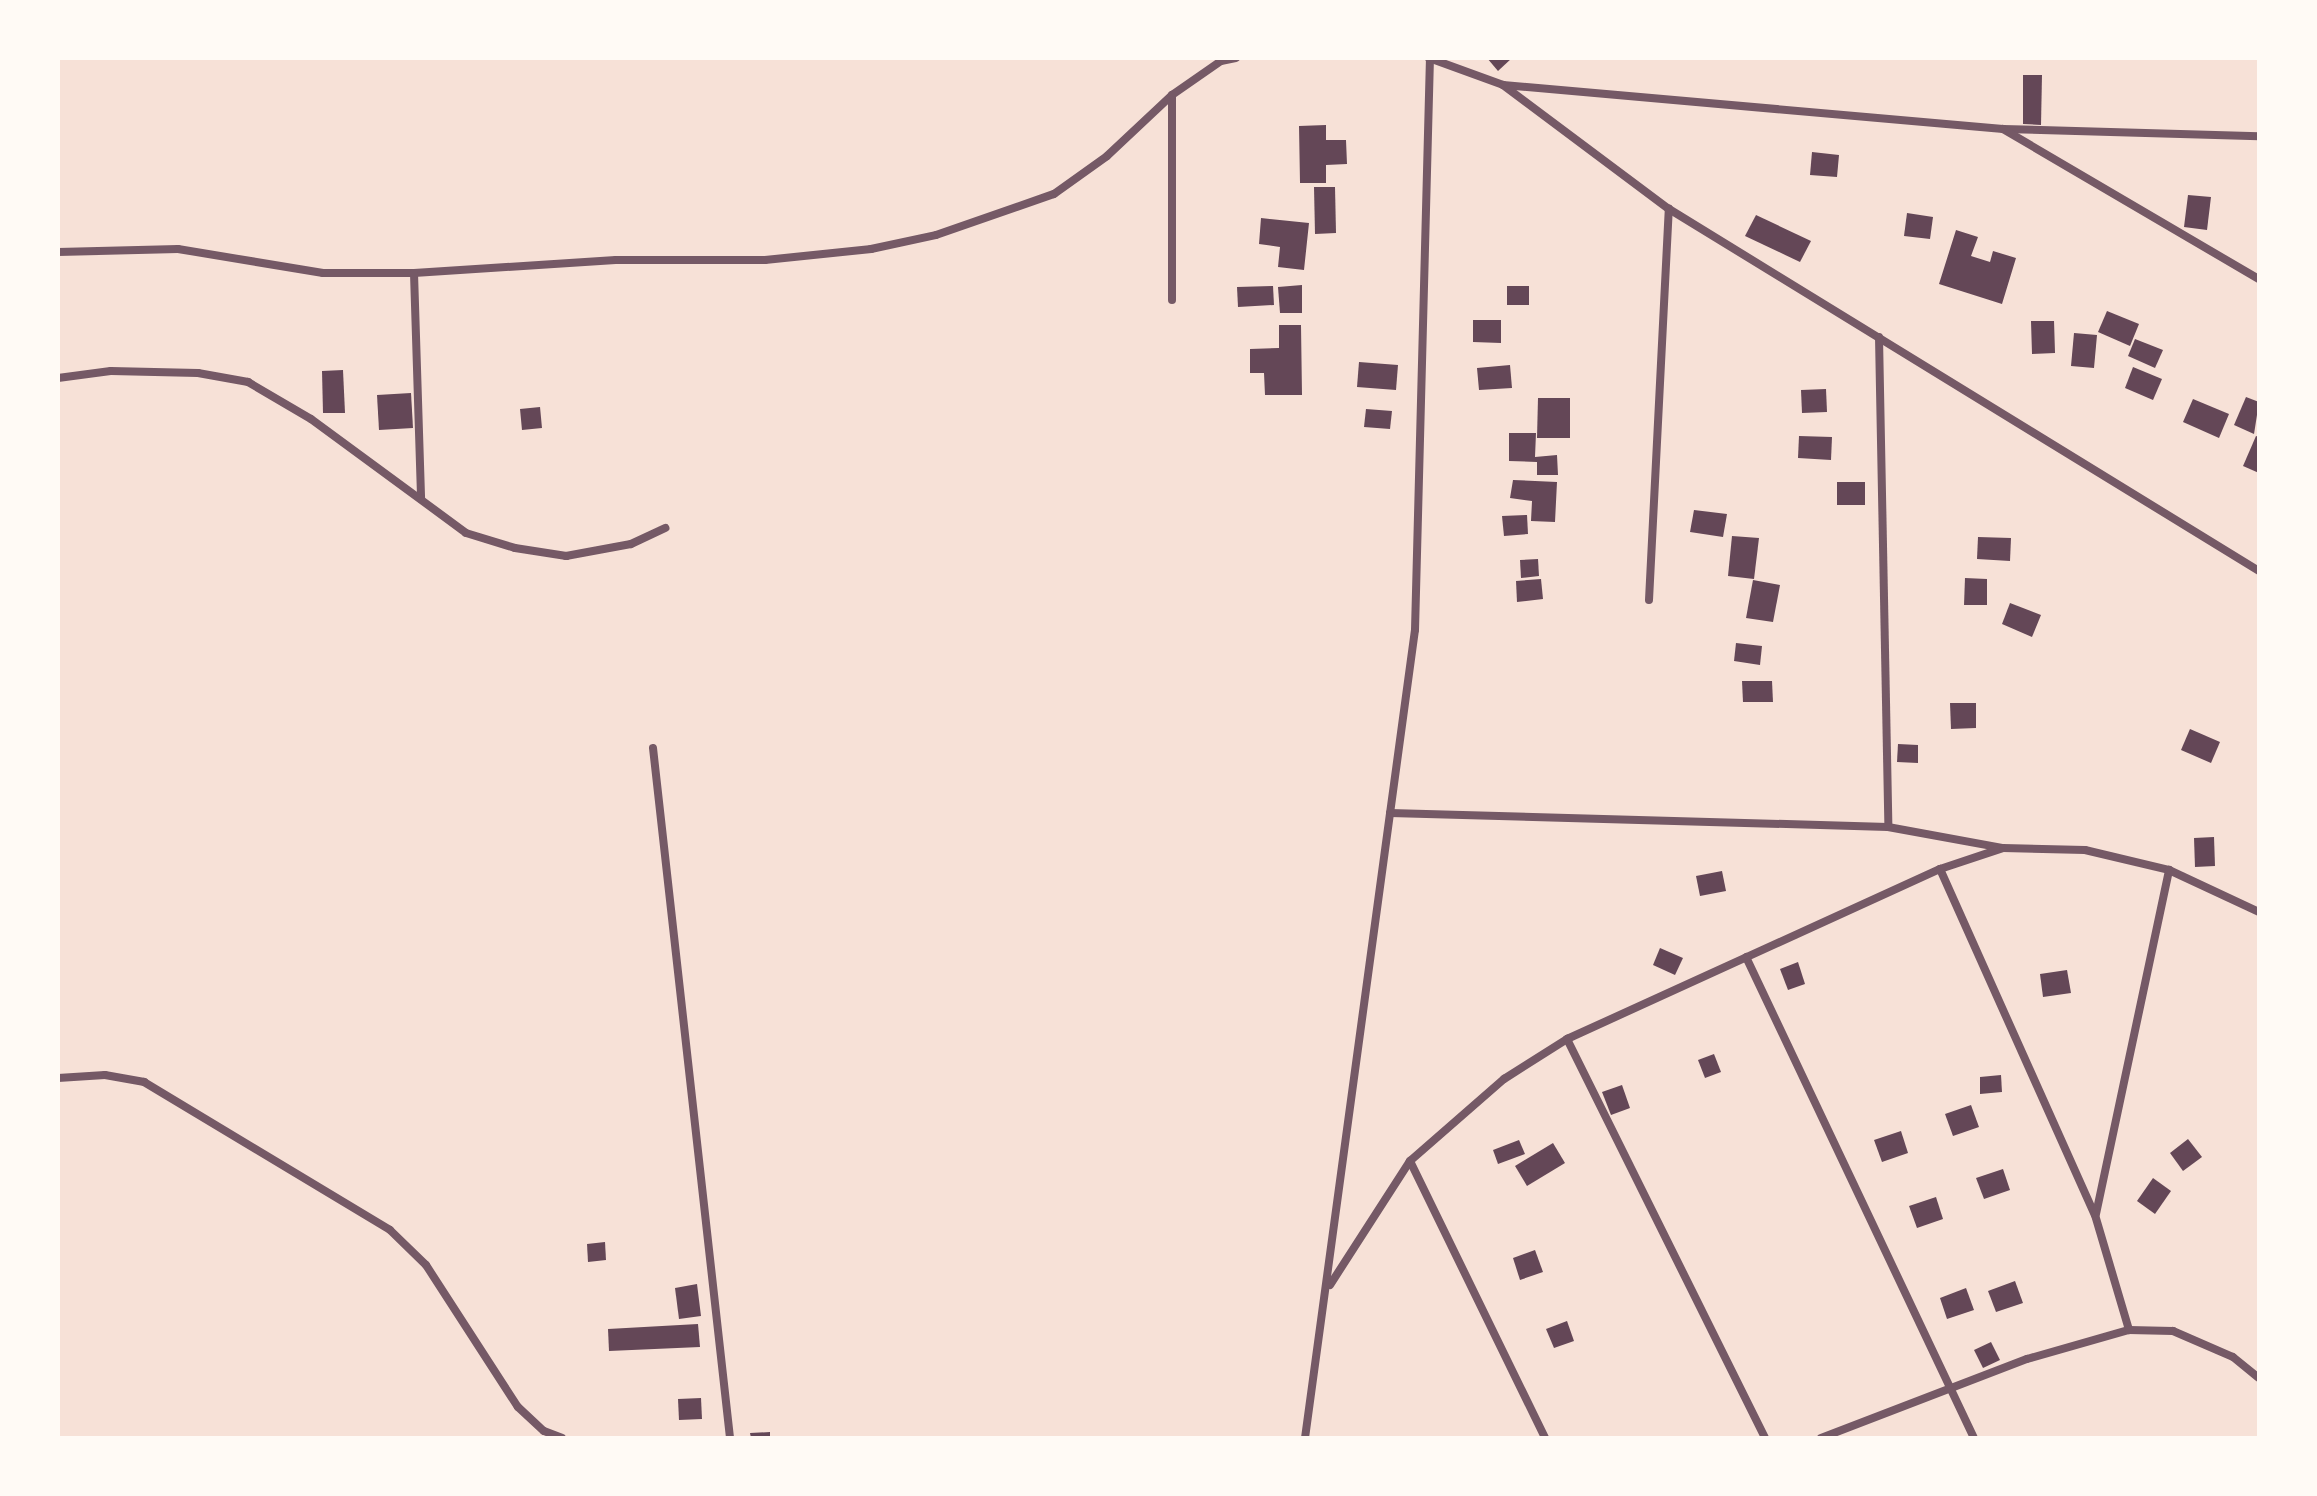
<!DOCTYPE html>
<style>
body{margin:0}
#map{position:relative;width:2317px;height:1496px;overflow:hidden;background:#f7e1d7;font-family:"Space Grotesk",sans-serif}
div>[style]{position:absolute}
.building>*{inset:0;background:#644757}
.minor>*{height:8px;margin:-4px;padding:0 4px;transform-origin:4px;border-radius:4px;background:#755966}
span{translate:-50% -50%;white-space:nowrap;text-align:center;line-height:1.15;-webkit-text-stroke:6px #fffaf5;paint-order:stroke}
.frame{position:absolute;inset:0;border:60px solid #fffaf5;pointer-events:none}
</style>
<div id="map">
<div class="building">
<i style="clip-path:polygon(1487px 58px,1512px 58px,1498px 71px)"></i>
<i style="clip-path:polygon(2023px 75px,2042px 75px,2041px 125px,2023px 124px)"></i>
<i style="clip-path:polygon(1326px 125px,1326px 140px,1346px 140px,1347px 164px,1326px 165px,1326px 183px,1300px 183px,1299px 126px)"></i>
<i style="clip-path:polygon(1812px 152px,1839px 155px,1837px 177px,1810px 175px)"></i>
<i style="clip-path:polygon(1314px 187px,1335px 187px,1336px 233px,1315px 234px)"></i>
<i style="clip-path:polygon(2188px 195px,2211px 197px,2207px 230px,2184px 227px)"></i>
<i style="clip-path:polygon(1907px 213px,1933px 217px,1930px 239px,1904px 236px)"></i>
<i style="clip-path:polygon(1756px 215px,1811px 241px,1800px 262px,1745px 236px)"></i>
<i style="clip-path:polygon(1261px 218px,1309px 223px,1304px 270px,1278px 267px,1280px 247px,1259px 244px)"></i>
<i style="clip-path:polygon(1956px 230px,1978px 237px,1971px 256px,1990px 262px,1993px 251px,2016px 258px,2002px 304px,1939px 284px)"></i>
<i style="clip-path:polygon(1302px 285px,1302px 313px,1280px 313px,1278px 287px)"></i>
<i style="clip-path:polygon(1273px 286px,1274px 305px,1238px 307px,1237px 287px)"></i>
<i style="clip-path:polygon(1507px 286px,1529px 286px,1529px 305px,1507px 305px)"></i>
<i style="clip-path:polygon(2107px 311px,2139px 324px,2130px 346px,2098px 332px)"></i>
<i style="clip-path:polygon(1473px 320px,1501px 320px,1501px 343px,1473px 342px)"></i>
<i style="clip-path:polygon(2031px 321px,2054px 321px,2055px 353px,2032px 354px)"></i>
<i style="clip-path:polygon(1279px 325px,1301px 325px,1302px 395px,1265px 395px,1264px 373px,1250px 373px,1250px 349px,1279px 348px)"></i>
<i style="clip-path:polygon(2074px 333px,2097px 335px,2094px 368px,2071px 366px)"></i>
<i style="clip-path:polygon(2135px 339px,2163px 350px,2155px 368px,2128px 356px)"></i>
<i style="clip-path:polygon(1359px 362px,1398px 365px,1396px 390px,1357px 387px)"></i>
<i style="clip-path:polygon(1510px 365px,1512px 388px,1479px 390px,1477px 368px)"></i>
<i style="clip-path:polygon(2133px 367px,2162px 379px,2153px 400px,2125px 388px)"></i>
<i style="clip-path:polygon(343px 370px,345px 413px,323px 413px,322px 371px)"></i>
<i style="clip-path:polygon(1826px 389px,1827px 412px,1802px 413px,1801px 390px)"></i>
<i style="clip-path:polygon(411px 393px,413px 428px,379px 430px,377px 395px)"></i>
<i style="clip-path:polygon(2246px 397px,2259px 402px,2254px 434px,2234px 425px)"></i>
<i style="clip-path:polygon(1538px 398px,1570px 398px,1570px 438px,1537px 438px)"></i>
<i style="clip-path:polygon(2193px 399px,2229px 414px,2219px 438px,2183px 422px)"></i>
<i style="clip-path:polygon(540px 407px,542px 428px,522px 430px,520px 409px)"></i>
<i style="clip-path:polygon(1366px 409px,1392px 411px,1390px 429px,1364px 427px)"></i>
<i style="clip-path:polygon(1509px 433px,1536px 433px,1535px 457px,1557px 455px,1558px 475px,1537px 475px,1537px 462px,1509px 461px)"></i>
<i style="clip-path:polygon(1799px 436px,1832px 437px,1831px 460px,1798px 458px)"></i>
<i style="clip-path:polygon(2256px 436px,2259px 437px,2259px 473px,2243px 466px)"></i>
<i style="clip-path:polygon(1513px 480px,1557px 482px,1555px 522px,1531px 521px,1532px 501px,1510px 498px)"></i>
<i style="clip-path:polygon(1837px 482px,1865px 482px,1865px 505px,1837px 505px)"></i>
<i style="clip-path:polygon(1694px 510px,1727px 514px,1723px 537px,1690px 532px)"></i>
<i style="clip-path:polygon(1527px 515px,1528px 534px,1504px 536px,1502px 516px)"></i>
<i style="clip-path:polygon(1732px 536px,1759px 538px,1754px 579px,1728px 576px)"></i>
<i style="clip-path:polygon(1978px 537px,2011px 538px,2010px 561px,1977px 559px)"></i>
<i style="clip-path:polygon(1538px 559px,1539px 576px,1521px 578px,1520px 560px)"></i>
<i style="clip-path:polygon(1965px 578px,1987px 579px,1987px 605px,1964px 605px)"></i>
<i style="clip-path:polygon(1541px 579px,1543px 599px,1517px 602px,1516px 581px)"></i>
<i style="clip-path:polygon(1753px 580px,1780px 585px,1773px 622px,1746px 618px)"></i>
<i style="clip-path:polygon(2010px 603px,2041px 615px,2032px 637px,2002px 624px)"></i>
<i style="clip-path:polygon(1736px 643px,1762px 646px,1760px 665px,1734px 661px)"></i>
<i style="clip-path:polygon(1742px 681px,1772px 681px,1773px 702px,1743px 702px)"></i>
<i style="clip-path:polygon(1950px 703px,1976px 703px,1976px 728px,1951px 729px)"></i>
<i style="clip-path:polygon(2190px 729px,2220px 742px,2211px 763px,2181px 750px)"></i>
<i style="clip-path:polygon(1898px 744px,1918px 745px,1918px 763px,1897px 762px)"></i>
<i style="clip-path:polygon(2214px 837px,2215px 866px,2195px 867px,2194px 838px)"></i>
<i style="clip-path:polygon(1722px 871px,1726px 891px,1700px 896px,1696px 876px)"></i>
<i style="clip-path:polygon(1660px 948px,1683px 958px,1675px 975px,1653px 965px)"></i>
<i style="clip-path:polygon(1798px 962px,1805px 984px,1788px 990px,1780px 969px)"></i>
<i style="clip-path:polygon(2067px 970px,2071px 993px,2043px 997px,2040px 974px)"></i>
<i style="clip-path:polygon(1714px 1054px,1721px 1072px,1705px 1078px,1698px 1060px)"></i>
<i style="clip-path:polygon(2001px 1075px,2002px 1092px,1980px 1094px,1980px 1077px)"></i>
<i style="clip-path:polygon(1622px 1085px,1630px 1108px,1611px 1115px,1602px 1092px)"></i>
<i style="clip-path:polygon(1971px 1105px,1979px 1127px,1953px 1136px,1945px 1114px)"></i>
<i style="clip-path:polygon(1901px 1131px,1908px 1153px,1882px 1162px,1874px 1140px)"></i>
<i style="clip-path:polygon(2188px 1139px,2202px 1157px,2183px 1171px,2170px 1153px)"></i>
<i style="clip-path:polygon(1519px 1140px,1525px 1154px,1498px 1164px,1493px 1150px)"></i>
<i style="clip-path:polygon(1553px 1143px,1565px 1163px,1527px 1186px,1515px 1166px)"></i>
<i style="clip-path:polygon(2003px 1169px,2010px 1190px,1984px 1199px,1976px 1178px)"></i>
<i style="clip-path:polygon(2153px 1178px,2171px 1191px,2155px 1214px,2137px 1201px)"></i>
<i style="clip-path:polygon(1936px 1197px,1943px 1219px,1917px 1228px,1909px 1206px)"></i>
<i style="clip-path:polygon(605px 1242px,606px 1260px,588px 1262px,587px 1244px)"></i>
<i style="clip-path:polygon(1535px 1250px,1543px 1272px,1520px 1280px,1513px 1258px)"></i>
<i style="clip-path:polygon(2015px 1281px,2023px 1303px,1996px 1312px,1988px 1291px)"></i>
<i style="clip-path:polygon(697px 1284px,701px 1316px,679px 1319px,675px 1288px)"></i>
<i style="clip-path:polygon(1966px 1288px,1974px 1310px,1947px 1319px,1940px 1298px)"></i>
<i style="clip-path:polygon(1567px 1321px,1574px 1341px,1554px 1348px,1546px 1329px)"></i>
<i style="clip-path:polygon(698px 1324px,700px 1347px,609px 1351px,608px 1329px)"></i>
<i style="clip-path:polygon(1991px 1342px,2000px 1360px,1983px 1368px,1974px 1350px)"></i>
<i style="clip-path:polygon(701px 1398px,702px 1419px,679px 1420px,678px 1399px)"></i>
<i style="clip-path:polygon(770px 1432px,770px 1438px,751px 1438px,750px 1433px)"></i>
</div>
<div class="minor">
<i style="left:1429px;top:58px;width:79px;rotate:20deg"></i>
<i style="left:1503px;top:85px;width:502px;rotate:5.03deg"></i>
<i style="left:2003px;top:129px;width:256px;rotate:1.6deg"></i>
<i style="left:1503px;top:85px;width:207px;rotate:36.8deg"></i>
<i style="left:1669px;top:209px;width:692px;rotate:31.53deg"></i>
<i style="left:1172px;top:95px;width:205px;rotate:90deg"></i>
<i style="left:2003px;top:129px;width:297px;rotate:30.4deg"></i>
<i style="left:58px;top:252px;width:120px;rotate:-1.4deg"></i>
<i style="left:178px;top:249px;width:147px;rotate:9.4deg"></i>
<i style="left:323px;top:273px;width:91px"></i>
<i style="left:414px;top:273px;width:202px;rotate:-3.7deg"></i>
<i style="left:616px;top:260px;width:149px"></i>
<i style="left:765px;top:260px;width:107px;rotate:-5.9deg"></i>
<i style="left:871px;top:249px;width:66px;rotate:-12.2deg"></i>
<i style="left:936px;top:235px;width:125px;rotate:-19.2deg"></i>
<i style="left:1054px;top:194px;width:65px;rotate:-35.6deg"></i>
<i style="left:1107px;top:156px;width:89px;rotate:-43.2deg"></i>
<i style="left:1172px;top:95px;width:60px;rotate:-34.8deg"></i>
<i style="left:1221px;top:61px;width:15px;rotate:-11deg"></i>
<i style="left:414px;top:273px;width:226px;rotate:88.2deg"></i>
<i style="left:1879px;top:337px;width:490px;rotate:88.9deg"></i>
<i style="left:58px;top:378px;width:53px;rotate:-7.5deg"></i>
<i style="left:111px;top:371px;width:87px;rotate:1.3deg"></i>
<i style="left:198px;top:373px;width:51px;rotate:10.2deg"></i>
<i style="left:248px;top:382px;width:73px;rotate:30.4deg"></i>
<i style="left:311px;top:419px;width:192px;rotate:36.3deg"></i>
<i style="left:466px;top:533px;width:51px;rotate:17deg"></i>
<i style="left:515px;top:548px;width:52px;rotate:8.9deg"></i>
<i style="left:566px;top:556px;width:66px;rotate:-10.5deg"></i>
<i style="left:631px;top:544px;width:38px;rotate:-25deg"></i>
<i style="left:1649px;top:600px;width:392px;rotate:-87.1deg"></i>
<i style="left:653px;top:748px;width:694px;rotate:83.63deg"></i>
<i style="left:1390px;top:813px;width:498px;rotate:1.6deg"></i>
<i style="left:1888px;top:827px;width:116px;rotate:10.4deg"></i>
<i style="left:1940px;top:869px;width:379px;rotate:65.9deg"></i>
<i style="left:2095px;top:1215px;width:120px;rotate:73.5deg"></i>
<i style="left:1746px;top:957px;width:532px;rotate:64.64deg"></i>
<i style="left:1567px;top:1039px;width:445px;rotate:63.6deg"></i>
<i style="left:58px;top:1078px;width:47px;rotate:-3.7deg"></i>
<i style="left:105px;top:1075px;width:40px;rotate:10deg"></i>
<i style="left:144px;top:1082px;width:287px;rotate:31deg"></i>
<i style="left:390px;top:1230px;width:50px;rotate:44.2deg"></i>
<i style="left:426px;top:1265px;width:169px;rotate:57.1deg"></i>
<i style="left:518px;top:1407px;width:35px;rotate:43deg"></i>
<i style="left:544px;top:1431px;width:19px;rotate:21deg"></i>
<i style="left:1410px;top:1161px;width:308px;rotate:64deg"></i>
<i style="left:2096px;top:1214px;width:352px;rotate:-78deg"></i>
<i style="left:1330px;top:1285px;width:148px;rotate:-57.2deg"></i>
<i style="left:1410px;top:1161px;width:125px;rotate:-41.1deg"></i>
<i style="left:1504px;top:1079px;width:75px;rotate:-32.4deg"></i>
<i style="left:1567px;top:1039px;width:410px;rotate:-24.5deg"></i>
<i style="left:1940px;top:869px;width:66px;rotate:-18.4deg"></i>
<i style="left:2003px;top:848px;width:82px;rotate:1.4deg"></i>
<i style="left:2085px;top:850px;width:86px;rotate:13.4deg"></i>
<i style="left:2169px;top:870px;width:99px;rotate:25deg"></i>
<i style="left:1305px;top:1438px;width:815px;rotate:-82.25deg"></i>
<i style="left:1415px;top:630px;width:572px;rotate:-88.5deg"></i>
<i style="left:1821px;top:1438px;width:221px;rotate:-21deg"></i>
<i style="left:2027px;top:1359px;width:106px;rotate:-15.9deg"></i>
<i style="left:2129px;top:1330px;width:44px;rotate:1.3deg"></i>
<i style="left:2173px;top:1331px;width:65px;rotate:23.4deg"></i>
<i style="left:2233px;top:1357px;width:33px;rotate:39deg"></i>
</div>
<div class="frame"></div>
</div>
